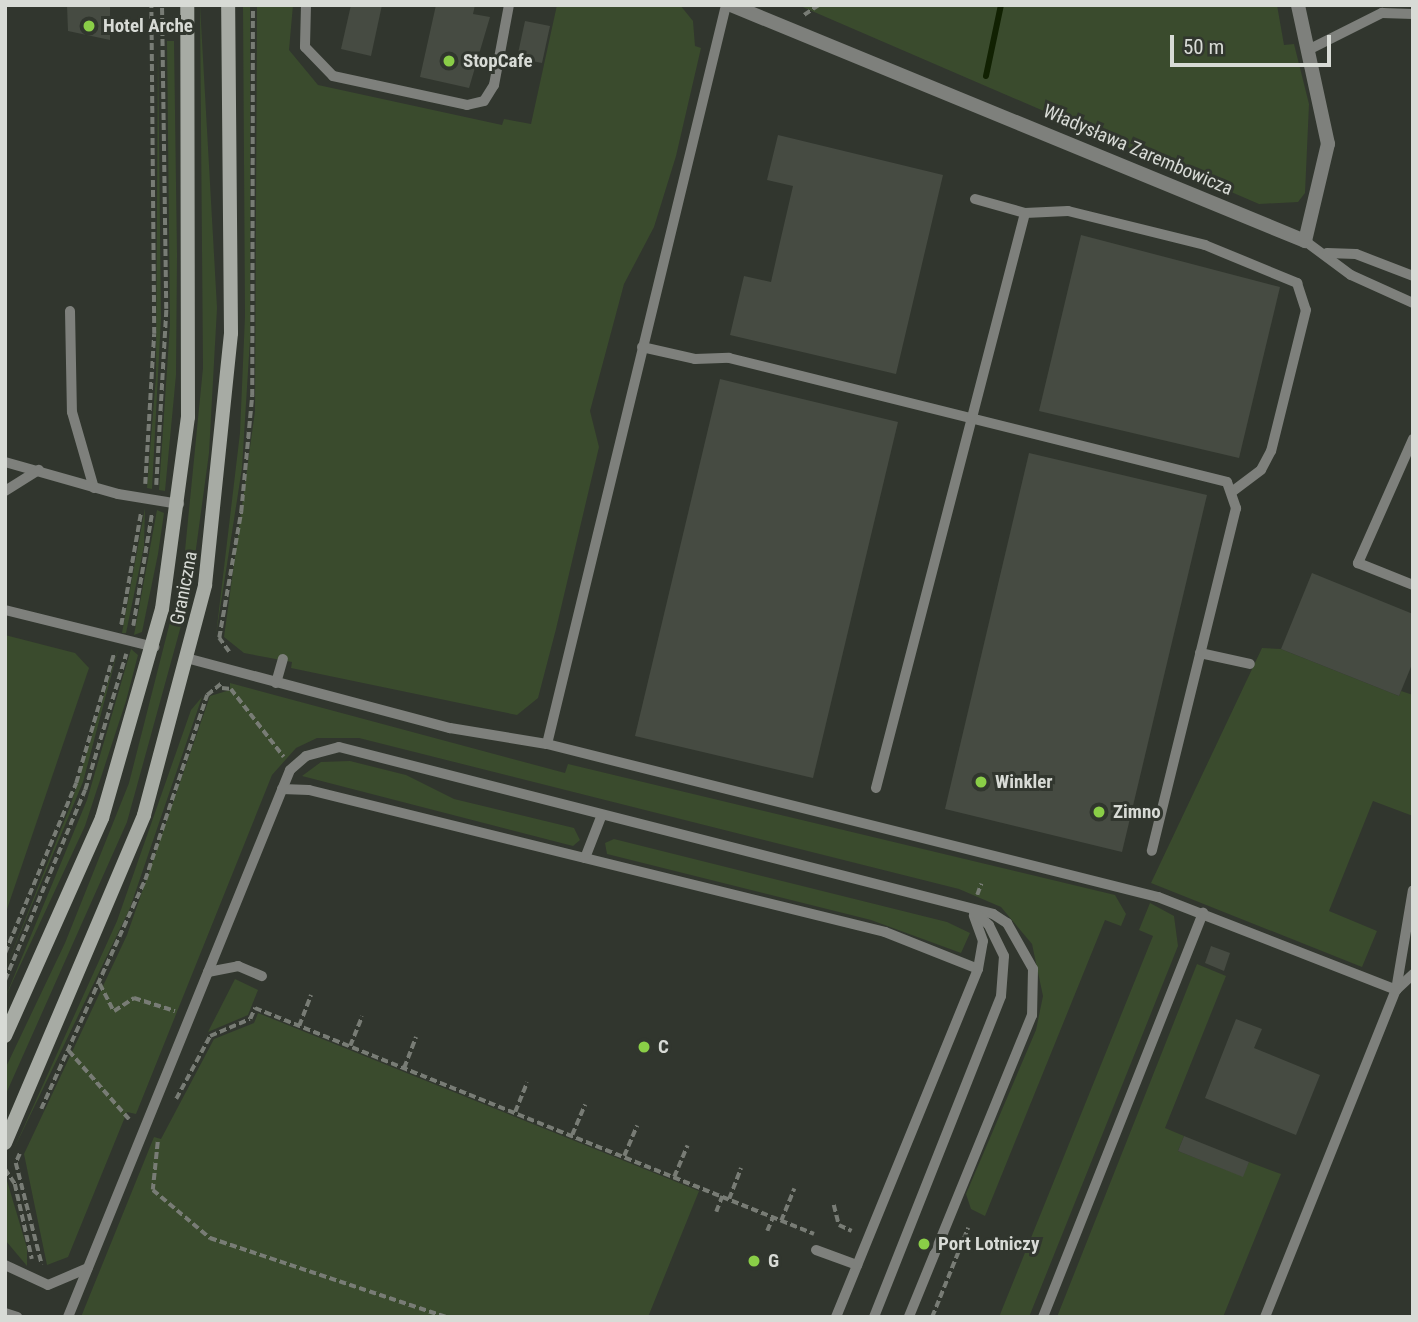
<!DOCTYPE html>
<meta charset="utf-8">
<style>
body{margin:0}
#map{position:relative;width:1418px;height:1322px;overflow:hidden;background:#31362e;font-family:"Roboto Condensed",sans-serif}
div>[style]{position:absolute}
.green>*{inset:0;background:#3a4b2d}
.stream>*{height:6px;margin:-3px;padding:0 3px;transform-origin:3px;border-radius:3px;background:#112102}
.building>*{inset:0;background:#464b42}
.path>*{height:3.5px;margin-top:-1.75px;transform-origin:0;background:repeating-linear-gradient(90deg,#787c75 0 7px,transparent 0 10.5px)}
.service>*{height:10px;margin:-5px;padding:0 5px;transform-origin:5px;border-radius:5px;background:#7e807c}
.minor>*{height:14px;margin:-7px;padding:0 7px;transform-origin:7px;border-radius:7px;background:#7e807c}
.secondary>*{height:14px;margin:-7px;padding:0 7px;transform-origin:7px;border-radius:7px;background:#a7aba4}
.dots>*{width:19px;height:19px;translate:-50% -50%;box-sizing:border-box;border:4px solid #31362e;border-radius:50%}
span{translate:-50% -50%;white-space:nowrap;text-align:center;line-height:1.15;-webkit-text-stroke:6px #31362e;paint-order:stroke}
.poi-label{font-size:19px;color:#d8dbd6;font-weight:700}
.left{translate:0 -50%;text-align:left}
.street-label{font-size:19px;color:#d8dbd6}
.frame{position:absolute;inset:0;border:7px solid #d8dbd6;pointer-events:none}
.scale{position:absolute;left:1170px;top:35px;width:161px;height:32px;box-sizing:border-box;border:4px solid #d8dbd6;border-top:0;padding-left:9px;font-size:21px;line-height:24px;white-space:nowrap;color:#d8dbd6;-webkit-text-stroke:5px #31362e;paint-order:stroke}
</style>
<div id="map">
<div class="green">
<i style="clip-path:polygon(200px 5px,217px 308px,209px 453px,190px 593px,127px 822px,5px 1096px,5px 1069px,65px 943px,129px 783px,183px 571px,203px 368px)"></i>
<i style="clip-path:polygon(243px 5px,250px 5px,250px 339px,242px 468px,216px 635px,240px 433px,245px 316px)"></i>
<i style="clip-path:polygon(257px 5px,293px 5px,289px 50px,318px 85px,502px 125px,504px 119px,531px 124px,557px 5px,680px 5px,693px 21px,695px 46px,701px 48px,676px 156px,654px 227px,624px 284px,590px 411px,599px 447px,556px 629px,538px 698px,517px 715px,291px 668px,292px 662px,244px 653px,224px 637px,255px 411px)"></i>
<i style="clip-path:polygon(798px 5px,1277px 5px,1284px 45px,1294px 44px,1309px 104px,1305px 193px,1298px 202px,1259px 204px)"></i>
<i style="clip-path:polygon(167px 41px,174px 41px,177px 255px,176px 375px,165px 491px,159px 490px,170px 324px)"></i>
<i style="clip-path:polygon(158px 42px,161px 318px,152px 489px,147px 488px,156px 376px)"></i>
<i style="clip-path:polygon(145px 508px,144px 546px,126px 633px,122px 633px)"></i>
<i style="clip-path:polygon(157px 510px,164px 513px,158px 554px,142px 632px,134px 635px)"></i>
<i style="clip-path:polygon(5px 635px,75px 653px,89px 668px,5px 915px)"></i>
<i style="clip-path:polygon(119px 646px,83px 782px,5px 970px,71px 804px)"></i>
<i style="clip-path:polygon(1262px 648px,1281px 649px,1399px 696px,1401px 691px,1413px 695px,1413px 816px,1373px 801px,1329px 911px,1377px 931px,1362px 967px,1151px 883px)"></i>
<i style="clip-path:polygon(131px 649px,138px 655px,126px 701px,85px 826px,5px 998px,87px 800px)"></i>
<i style="clip-path:polygon(230px 683px,565px 773px,568px 764px,1115px 895px,1126px 914px,1121px 926px,1105px 920px,985px 1216px,971px 1209px,966px 1194px,1036px 1030px,1043px 996px,1032px 944px,1001px 907px,959px 889px,359px 738px,317px 738px,296px 748px,272px 775px,136px 1114px,127px 1112px,68px 1257px,47px 1265px,24px 1154px,127px 935px,210px 696px,230px 690px)"></i>
<i style="clip-path:polygon(202px 697px,130px 908px,13px 1151px,117px 921px,191px 710px)"></i>
<i style="clip-path:polygon(350px 761px,406px 775px,454px 799px,574px 828px,580px 840px,573px 846px,302px 776px,321px 762px)"></i>
<i style="clip-path:polygon(614px 839px,947px 922px,970px 933px,961px 953px,871px 920px,607px 854px,605px 843px)"></i>
<i style="clip-path:polygon(1150px 903px,1174px 916px,1178px 946px,1029px 1317px,999px 1317px,1153px 936px,1139px 930px)"></i>
<i style="clip-path:polygon(1197px 964px,1226px 976px,1165px 1128px,1184px 1136px,1178px 1151px,1242px 1176px,1249px 1162px,1281px 1174px,1223px 1317px,1057px 1317px)"></i>
<i style="clip-path:polygon(235px 979px,258px 990px,248px 1015px,208px 1032px)"></i>
<i style="clip-path:polygon(258px 1013px,699px 1191px,648px 1317px,81px 1317px,154px 1137px,161px 1139px,214px 1039px,254px 1023px)"></i>
<i style="clip-path:polygon(5px 1174px,27px 1248px,27px 1266px,6px 1241px)"></i>
</div>
<div class="stream">
<i style="left:986px;top:76px;width:73px;rotate:-78.1deg"></i>
</div>
<div class="building">
<i style="clip-path:polygon(67px 5px,110px 5px,110px 40px,68px 31px)"></i>
<i style="clip-path:polygon(351px 5px,382px 5px,371px 56px,341px 49px)"></i>
<i style="clip-path:polygon(436px 5px,475px 5px,473px 14px,490px 17px,469px 88px,420px 77px)"></i>
<i style="clip-path:polygon(525px 21px,550px 26px,542px 63px,517px 58px)"></i>
<i style="clip-path:polygon(778px 135px,943px 175px,896px 374px,730px 335px,744px 276px,771px 282px,780px 242px,793px 186px,767px 180px)"></i>
<i style="clip-path:polygon(1081px 235px,1280px 287px,1239px 458px,1039px 411px)"></i>
<i style="clip-path:polygon(720px 379px,898px 422px,813px 778px,635px 736px)"></i>
<i style="clip-path:polygon(1029px 453px,1207px 495px,1122px 852px,945px 809px)"></i>
<i style="clip-path:polygon(1312px 573px,1413px 614px,1413px 662px,1399px 696px,1281px 649px)"></i>
<i style="clip-path:polygon(1211px 946px,1230px 953px,1224px 971px,1205px 963px)"></i>
<i style="clip-path:polygon(1236px 1019px,1262px 1029px,1254px 1048px,1320px 1075px,1296px 1135px,1205px 1098px)"></i>
<i style="clip-path:polygon(1184px 1136px,1249px 1162px,1243px 1177px,1178px 1151px)"></i>
</div>
<div class="path">
<i style="left:804px;top:15px;width:18px;rotate:-34deg"></i>
<i style="left:145px;top:484px;width:150px;rotate:-86.6deg"></i>
<i style="left:154px;top:334px;width:329px;rotate:-90.5deg"></i>
<i style="left:156px;top:485px;width:176px;rotate:-86.7deg"></i>
<i style="left:166px;top:309px;width:304px;rotate:-90.8deg"></i>
<i style="left:121px;top:625px;width:115px;rotate:-80deg"></i>
<i style="left:133px;top:626px;width:115px;rotate:-80.5deg"></i>
<i style="left:229px;top:652px;width:17px;rotate:-126deg"></i>
<i style="left:219px;top:638px;width:128px;rotate:-80.1deg"></i>
<i style="left:241px;top:512px;width:117px;rotate:-84.6deg"></i>
<i style="left:252px;top:396px;width:391px;rotate:-89.9deg"></i>
<i style="left:222px;top:688px;width:9px;rotate:6deg"></i>
<i style="left:231px;top:689px;width:86px;rotate:52.1deg"></i>
<i style="left:977px;top:895px;width:12px;rotate:-70deg"></i>
<i style="left:5px;top:953px;width:184px;rotate:-67.3deg"></i>
<i style="left:76px;top:783px;width:135px;rotate:-73.7deg"></i>
<i style="left:5px;top:980px;width:206px;rotate:-67.2deg"></i>
<i style="left:85px;top:790px;width:142px;rotate:-73.2deg"></i>
<i style="left:100px;top:984px;width:30px;rotate:63deg"></i>
<i style="left:114px;top:1011px;width:24px;rotate:-33deg"></i>
<i style="left:134px;top:998px;width:43px;rotate:17.6deg"></i>
<i style="left:299px;top:1026px;width:33px;rotate:-69deg"></i>
<i style="left:350px;top:1046px;width:32px;rotate:-68deg"></i>
<i style="left:69px;top:1051px;width:91px;rotate:48.6deg"></i>
<i style="left:404px;top:1068px;width:33px;rotate:-69deg"></i>
<i style="left:176px;top:1099px;width:72px;rotate:-61.6deg"></i>
<i style="left:210px;top:1036px;width:43px;rotate:-23deg"></i>
<i style="left:250px;top:1019px;width:12px;rotate:-66deg"></i>
<i style="left:255px;top:1008px;width:603px;rotate:22.01deg"></i>
<i style="left:41px;top:1109px;width:252px;rotate:-65.6deg"></i>
<i style="left:145px;top:880px;width:195px;rotate:-71.5deg"></i>
<i style="left:207px;top:695px;width:19px;rotate:-39deg"></i>
<i style="left:515px;top:1112px;width:32px;rotate:-68deg"></i>
<i style="left:572px;top:1135px;width:33px;rotate:-67deg"></i>
<i style="left:158px;top:1142px;width:48px;rotate:95.9deg"></i>
<i style="left:153px;top:1190px;width:75px;rotate:40.1deg"></i>
<i style="left:210px;top:1238px;width:249px;rotate:18.5deg"></i>
<i style="left:20px;top:1154px;width:10px;rotate:114deg"></i>
<i style="left:16px;top:1163px;width:105px;rotate:75.7deg"></i>
<i style="left:624px;top:1156px;width:33px;rotate:-67deg"></i>
<i style="left:5px;top:1169px;width:18px;rotate:56deg"></i>
<i style="left:15px;top:1184px;width:77px;rotate:77.2deg"></i>
<i style="left:674px;top:1177px;width:34px;rotate:-67deg"></i>
<i style="left:729px;top:1199px;width:33px;rotate:-69deg"></i>
<i style="left:834px;top:1205px;width:21px;rotate:76deg"></i>
<i style="left:839px;top:1225px;width:14px;rotate:25deg"></i>
<i style="left:716px;top:1212px;width:17px;rotate:-69deg"></i>
<i style="left:781px;top:1221px;width:35px;rotate:-68deg"></i>
<i style="left:767px;top:1231px;width:15px;rotate:-67deg"></i>
<i style="left:932px;top:1317px;width:96px;rotate:-68deg"></i>
</div>
<div class="service">
<i style="left:306px;top:5px;width:42px;rotate:91.4deg"></i>
<i style="left:305px;top:47px;width:40px;rotate:46deg"></i>
<i style="left:333px;top:76px;width:137px;rotate:12.2deg"></i>
<i style="left:467px;top:105px;width:17px;rotate:-13deg"></i>
<i style="left:484px;top:101px;width:19px;rotate:-58deg"></i>
<i style="left:494px;top:85px;width:81px;rotate:-79.4deg"></i>
<i style="left:1308px;top:50px;width:83px;rotate:-26.6deg"></i>
<i style="left:1382px;top:13px;width:31px;rotate:2deg"></i>
<i style="left:975px;top:199px;width:52px;rotate:15.6deg"></i>
<i style="left:1025px;top:213px;width:43px;rotate:-2.7deg"></i>
<i style="left:1068px;top:211px;width:141px;rotate:13.9deg"></i>
<i style="left:1205px;top:245px;width:100px;rotate:22.4deg"></i>
<i style="left:1297px;top:283px;width:28px;rotate:72deg"></i>
<i style="left:1306px;top:310px;width:145px;rotate:103.9deg"></i>
<i style="left:1271px;top:451px;width:21px;rotate:118deg"></i>
<i style="left:1261px;top:470px;width:35px;rotate:143deg"></i>
<i style="left:1305px;top:241px;width:57px;rotate:36.5deg"></i>
<i style="left:1351px;top:275px;width:68px;rotate:24.3deg"></i>
<i style="left:1327px;top:253px;width:29px;rotate:2deg"></i>
<i style="left:1356px;top:254px;width:61px;rotate:21.1deg"></i>
<i style="left:70px;top:311px;width:101px;rotate:88.9deg"></i>
<i style="left:72px;top:412px;width:79px;rotate:73.9deg"></i>
<i style="left:642px;top:347px;width:54px;rotate:12.8deg"></i>
<i style="left:695px;top:359px;width:34px;rotate:-2deg"></i>
<i style="left:729px;top:358px;width:513px;rotate:13.98deg"></i>
<i style="left:1227px;top:482px;width:28px;rotate:71deg"></i>
<i style="left:1236px;top:508px;width:353px;rotate:103.8deg"></i>
<i style="left:1413px;top:439px;width:136px;rotate:113.9deg"></i>
<i style="left:1358px;top:563px;width:59px;rotate:21.8deg"></i>
<i style="left:5px;top:462px;width:117px;rotate:15.8deg"></i>
<i style="left:118px;top:494px;width:62px;rotate:9.3deg"></i>
<i style="left:5px;top:491px;width:40px;rotate:-32deg"></i>
<i style="left:5px;top:610px;width:154px;rotate:13.9deg"></i>
<i style="left:1200px;top:653px;width:51px;rotate:12.4deg"></i>
<i style="left:190px;top:659px;width:269px;rotate:14.9deg"></i>
<i style="left:450px;top:728px;width:98px;rotate:9.4deg"></i>
<i style="left:547px;top:744px;width:630px;rotate:14.06deg"></i>
<i style="left:1158px;top:897px;width:256px;rotate:21.3deg"></i>
<i style="left:276px;top:683px;width:25px;rotate:-74deg"></i>
<i style="left:547px;top:744px;width:760px;rotate:-76.38deg"></i>
<i style="left:876px;top:788px;width:594px;rotate:-75.47deg"></i>
<i style="left:282px;top:789px;width:27px;rotate:2deg"></i>
<i style="left:309px;top:790px;width:593px;rotate:13.85deg"></i>
<i style="left:885px;top:932px;width:100px;rotate:21.7deg"></i>
<i style="left:585px;top:858px;width:44px;rotate:-68.7deg"></i>
<i style="left:208px;top:972px;width:31px;rotate:-11deg"></i>
<i style="left:238px;top:966px;width:26px;rotate:23deg"></i>
<i style="left:1396px;top:990px;width:23px;rotate:-43deg"></i>
<i style="left:816px;top:1250px;width:44px;rotate:20.1deg"></i>
<i style="left:5px;top:1265px;width:47px;rotate:24.9deg"></i>
<i style="left:48px;top:1285px;width:43px;rotate:-23deg"></i>
<i style="left:5px;top:1313px;width:13px;rotate:18deg"></i>
<i style="left:68px;top:1317px;width:590px;rotate:-67.91deg"></i>
<i style="left:290px;top:770px;width:21px;rotate:-41deg"></i>
<i style="left:306px;top:756px;width:34px;rotate:-15deg"></i>
<i style="left:339px;top:747px;width:675px;rotate:14.32deg"></i>
<i style="left:993px;top:914px;width:17px;rotate:33deg"></i>
<i style="left:1007px;top:923px;width:53px;rotate:60.5deg"></i>
<i style="left:1033px;top:969px;width:46px;rotate:91.2deg"></i>
<i style="left:1032px;top:1015px;width:326px;rotate:112.2deg"></i>
<i style="left:836px;top:1317px;width:376px;rotate:-67.8deg"></i>
<i style="left:978px;top:969px;width:28px;rotate:-80deg"></i>
<i style="left:983px;top:941px;width:27px;rotate:-110deg"></i>
<i style="left:874px;top:1317px;width:345px;rotate:-68.4deg"></i>
<i style="left:1001px;top:996px;width:40px;rotate:-85.7deg"></i>
<i style="left:1004px;top:956px;width:34px;rotate:-116deg"></i>
<i style="left:989px;top:925px;width:20px;rotate:-139deg"></i>
<i style="left:1043px;top:1317px;width:435px;rotate:-68.4deg"></i>
<i style="left:1265px;top:1317px;width:352px;rotate:-68.2deg"></i>
<i style="left:1396px;top:990px;width:101px;rotate:-80.4deg"></i>
</div>
<div class="minor">
<i style="left:731px;top:5px;width:621px;rotate:22.35deg"></i>
<i style="left:1305px;top:241px;width:100px;rotate:-76.7deg"></i>
<i style="left:1328px;top:144px;width:142px;rotate:-102.2deg"></i>
</div>
<div class="secondary">
<i style="left:5px;top:1036px;width:239px;rotate:-66deg"></i>
<i style="left:102px;top:818px;width:217px;rotate:-74deg"></i>
<i style="left:162px;top:609px;width:194px;rotate:-82.3deg"></i>
<i style="left:188px;top:417px;width:412px;rotate:-90.1deg"></i>
<i style="left:5px;top:1143px;width:356px;rotate:-67deg"></i>
<i style="left:144px;top:815px;width:238px;rotate:-75.1deg"></i>
<i style="left:205px;top:585px;width:253px;rotate:-84.1deg"></i>
<i style="left:231px;top:333px;width:328px;rotate:-90.5deg"></i>
</div>
<div class="dots">
<i style="left:89px;top:26px;background:#8ace47"></i>
<i style="left:449px;top:61px;background:#8ace47"></i>
<i style="left:981px;top:782px;background:#8ace47"></i>
<i style="left:1099px;top:812px;background:#8ace47"></i>
<i style="left:644px;top:1047px;background:#8ace47"></i>
<i style="left:924px;top:1244px;background:#8ace47"></i>
<i style="left:754px;top:1261px;background:#8ace47"></i>
</div>
<div class="poi-label">
<span class="left" style="left:103px;top:26px">Hotel Arche</span>
<span class="left" style="left:463px;top:61px">StopCafe</span>
<span class="left" style="left:995px;top:782px">Winkler</span>
<span class="left" style="left:1113px;top:812px">Zimno</span>
<span class="left" style="left:658px;top:1047px">C</span>
<span class="left" style="left:938px;top:1244px">Port Lotniczy</span>
<span class="left" style="left:768px;top:1261px">G</span>
</div>
<div class="street-label">
<span style="left:1138px;top:150px;rotate:23deg">Władysława Zarembowicza</span>
<span style="left:184px;top:588px;rotate:-79deg">Graniczna</span>
</div>
<div class="frame"></div>
<div class="scale">50 m</div>
</div>
